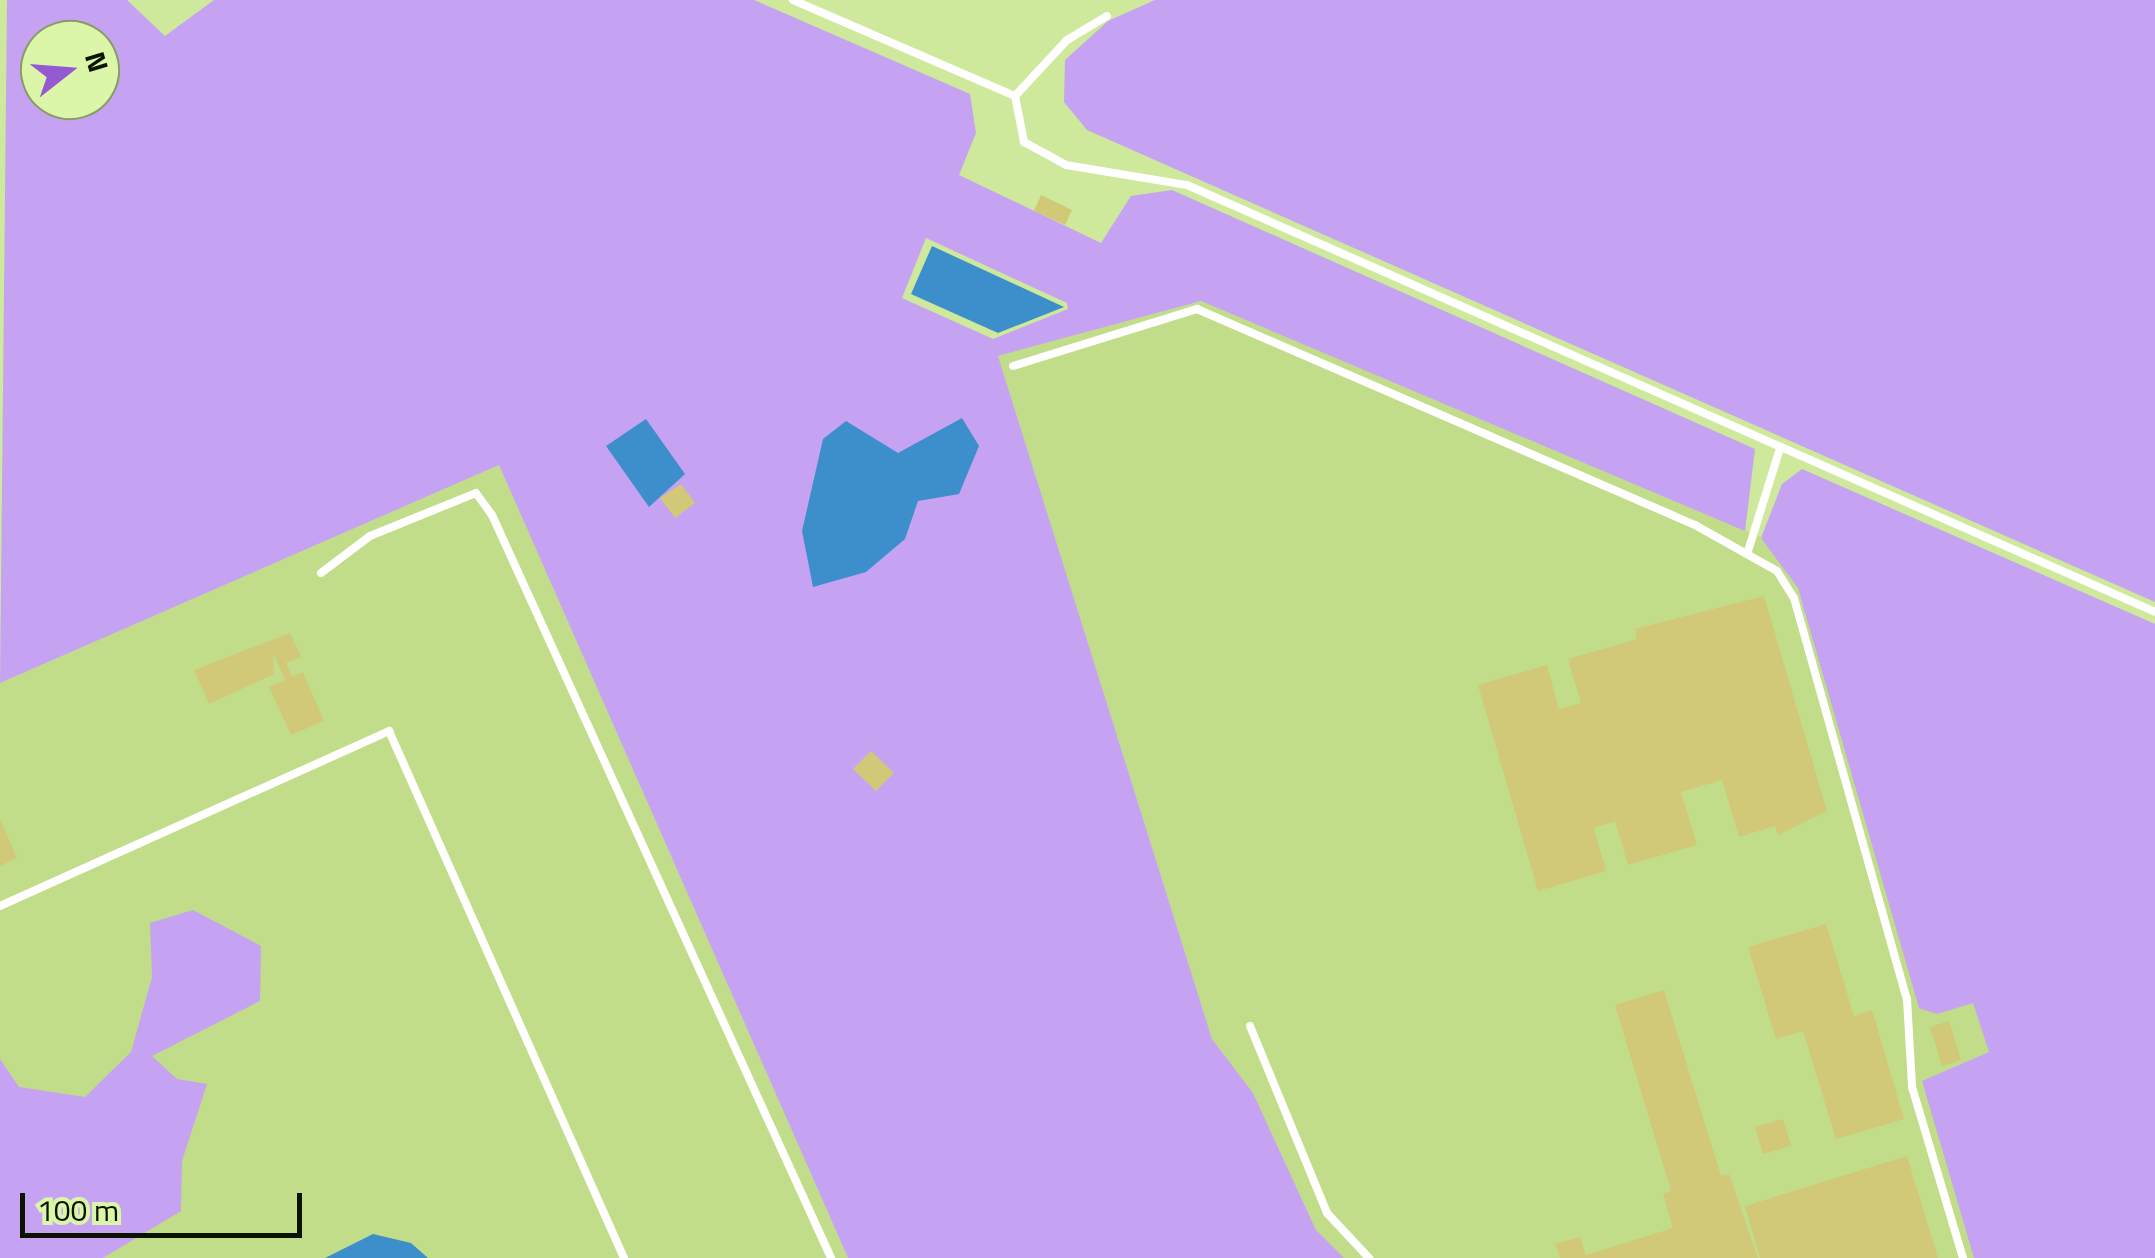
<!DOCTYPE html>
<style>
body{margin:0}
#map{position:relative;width:2155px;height:1258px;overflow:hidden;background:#cee89c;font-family:"Titillium Web",sans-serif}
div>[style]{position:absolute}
.built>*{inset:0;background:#c1dd89}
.green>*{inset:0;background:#c5a2f2}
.water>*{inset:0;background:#3d8fcc}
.building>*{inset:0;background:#d1c978}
.lane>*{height:8px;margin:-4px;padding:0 4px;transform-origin:4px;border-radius:4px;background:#fff}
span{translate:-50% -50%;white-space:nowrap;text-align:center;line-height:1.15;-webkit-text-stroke:8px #dbf6a8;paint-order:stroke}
.north{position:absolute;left:20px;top:20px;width:100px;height:100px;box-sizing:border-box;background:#dbf6a8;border:2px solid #889b65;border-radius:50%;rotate:73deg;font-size:28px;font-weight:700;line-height:40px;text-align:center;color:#0b1300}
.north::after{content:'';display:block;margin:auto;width:35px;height:45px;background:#945ad1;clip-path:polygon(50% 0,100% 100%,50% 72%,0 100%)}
.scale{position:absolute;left:20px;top:1193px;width:282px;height:45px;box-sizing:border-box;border:5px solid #0b1300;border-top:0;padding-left:12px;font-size:30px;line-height:35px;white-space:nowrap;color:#0b1300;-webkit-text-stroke:8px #dbf6a8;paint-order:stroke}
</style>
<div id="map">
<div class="built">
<i style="clip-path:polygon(1201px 301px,1789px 549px,1978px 990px,1997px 1055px,2004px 1258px,1344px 1258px,1316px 1230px,1253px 1093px,1212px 1039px,998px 356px)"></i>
<i style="clip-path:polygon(499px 465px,848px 1258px,0 1258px,0 683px)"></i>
</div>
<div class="green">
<i style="clip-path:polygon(evenodd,7px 0,127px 0,165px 36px,214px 0,754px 0,970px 94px,976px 133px,959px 175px,1101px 243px,1131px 196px,1172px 190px,1755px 449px,1745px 531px,1201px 301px,998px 356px,1212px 1039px,1253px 1093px,1316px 1230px,1344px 1258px,848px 1258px,499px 465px,0 683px,7px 0,40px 40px,100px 40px,100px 100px,40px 100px,40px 40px,7px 0,926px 238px,1067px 303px,1068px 309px,993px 339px,902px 298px,926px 238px)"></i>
<i style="clip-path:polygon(1155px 0,2155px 0,2155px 602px,1087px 130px,1064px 102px,1065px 60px,1108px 21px)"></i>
<i style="clip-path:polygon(1802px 469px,2155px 624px,2155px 1258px,1974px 1258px,1922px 1081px,1989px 1052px,1973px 1003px,1937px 1014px,1919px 1008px,1798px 588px,1761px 538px,1782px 484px)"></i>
<i style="clip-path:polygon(193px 910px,261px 946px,260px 1001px,152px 1056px,177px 1079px,207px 1084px,182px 1161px,181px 1211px,103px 1258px,0 1258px,0 1059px,19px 1087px,85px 1097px,131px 1052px,152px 977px,150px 923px)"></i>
</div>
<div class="water">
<i style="clip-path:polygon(932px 246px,1064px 307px,998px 333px,911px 294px)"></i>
<i style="clip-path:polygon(962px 418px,979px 446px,959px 494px,918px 501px,905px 539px,866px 572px,813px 587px,802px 531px,823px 439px,846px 421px,898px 453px)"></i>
<i style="clip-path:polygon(646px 419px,685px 474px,649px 507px,606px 446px)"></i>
<i style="clip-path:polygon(373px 1234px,411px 1243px,428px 1258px,325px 1258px)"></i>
</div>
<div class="building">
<i style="clip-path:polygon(1041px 195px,1072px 210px,1065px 225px,1034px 211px)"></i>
<i style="clip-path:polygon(681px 484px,695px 503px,675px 518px,660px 498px)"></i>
<i style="clip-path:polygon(1764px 596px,1827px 811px,1778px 835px,1775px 826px,1739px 837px,1722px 780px,1681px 792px,1697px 845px,1628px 865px,1615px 821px,1594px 828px,1606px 871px,1538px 891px,1478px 685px,1547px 665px,1559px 709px,1581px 703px,1568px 659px,1637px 639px,1635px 629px)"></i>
<i style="clip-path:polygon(290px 633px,301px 657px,286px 663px,292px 677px,303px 672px,324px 721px,291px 735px,269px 687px,285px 680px,273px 653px,274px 674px,209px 704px,194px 670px)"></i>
<i style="clip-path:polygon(871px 751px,894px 773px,876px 791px,853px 769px)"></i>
<i style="clip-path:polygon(0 819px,17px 858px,0 866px)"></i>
<i style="clip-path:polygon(1826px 924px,1854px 1016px,1872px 1010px,1904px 1119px,1836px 1139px,1803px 1031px,1776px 1039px,1748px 947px)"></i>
<i style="clip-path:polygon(1664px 990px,1721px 1176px,1729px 1174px,1758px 1258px,1560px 1258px,1555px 1244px,1580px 1237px,1586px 1255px,1673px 1228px,1663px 1194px,1671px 1191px,1615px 1005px)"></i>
<i style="clip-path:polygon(1949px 1021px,1961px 1060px,1942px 1066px,1930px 1027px)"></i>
<i style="clip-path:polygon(1783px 1119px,1791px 1146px,1763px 1154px,1755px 1127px)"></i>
<i style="clip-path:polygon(1907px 1156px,1938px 1258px,1760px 1258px,1745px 1206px)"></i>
</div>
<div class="lane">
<i style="left:793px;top:0;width:242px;rotate:23.4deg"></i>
<i style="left:1107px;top:16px;width:47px;rotate:149deg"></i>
<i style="left:1067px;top:40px;width:76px;rotate:132.9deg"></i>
<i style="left:1015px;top:96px;width:47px;rotate:78.9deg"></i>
<i style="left:1024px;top:142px;width:48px;rotate:28.7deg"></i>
<i style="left:1066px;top:165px;width:123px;rotate:9.4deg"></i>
<i style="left:1187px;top:185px;width:1058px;rotate:23.8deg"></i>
<i style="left:1013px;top:366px;width:193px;rotate:-17.2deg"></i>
<i style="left:1197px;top:309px;width:543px;rotate:23.45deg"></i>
<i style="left:1695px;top:525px;width:94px;rotate:29.3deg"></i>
<i style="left:1777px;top:571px;width:32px;rotate:58deg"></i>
<i style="left:1794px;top:598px;width:417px;rotate:74.3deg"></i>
<i style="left:1907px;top:999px;width:88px;rotate:86.7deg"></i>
<i style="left:1912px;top:1087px;width:178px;rotate:73.4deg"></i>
<i style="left:1748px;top:551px;width:108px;rotate:-72.7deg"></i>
<i style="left:321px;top:573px;width:61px;rotate:-37.1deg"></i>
<i style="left:370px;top:536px;width:114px;rotate:-22.1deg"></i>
<i style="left:476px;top:493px;width:27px;rotate:54deg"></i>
<i style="left:492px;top:515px;width:817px;rotate:65.47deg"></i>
<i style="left:0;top:906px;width:427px;rotate:-24.2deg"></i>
<i style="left:389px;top:731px;width:577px;rotate:65.97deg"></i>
<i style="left:1250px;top:1026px;width:202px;rotate:67.6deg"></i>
<i style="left:1327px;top:1213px;width:62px;rotate:47deg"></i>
</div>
<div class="north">N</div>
<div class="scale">100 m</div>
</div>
